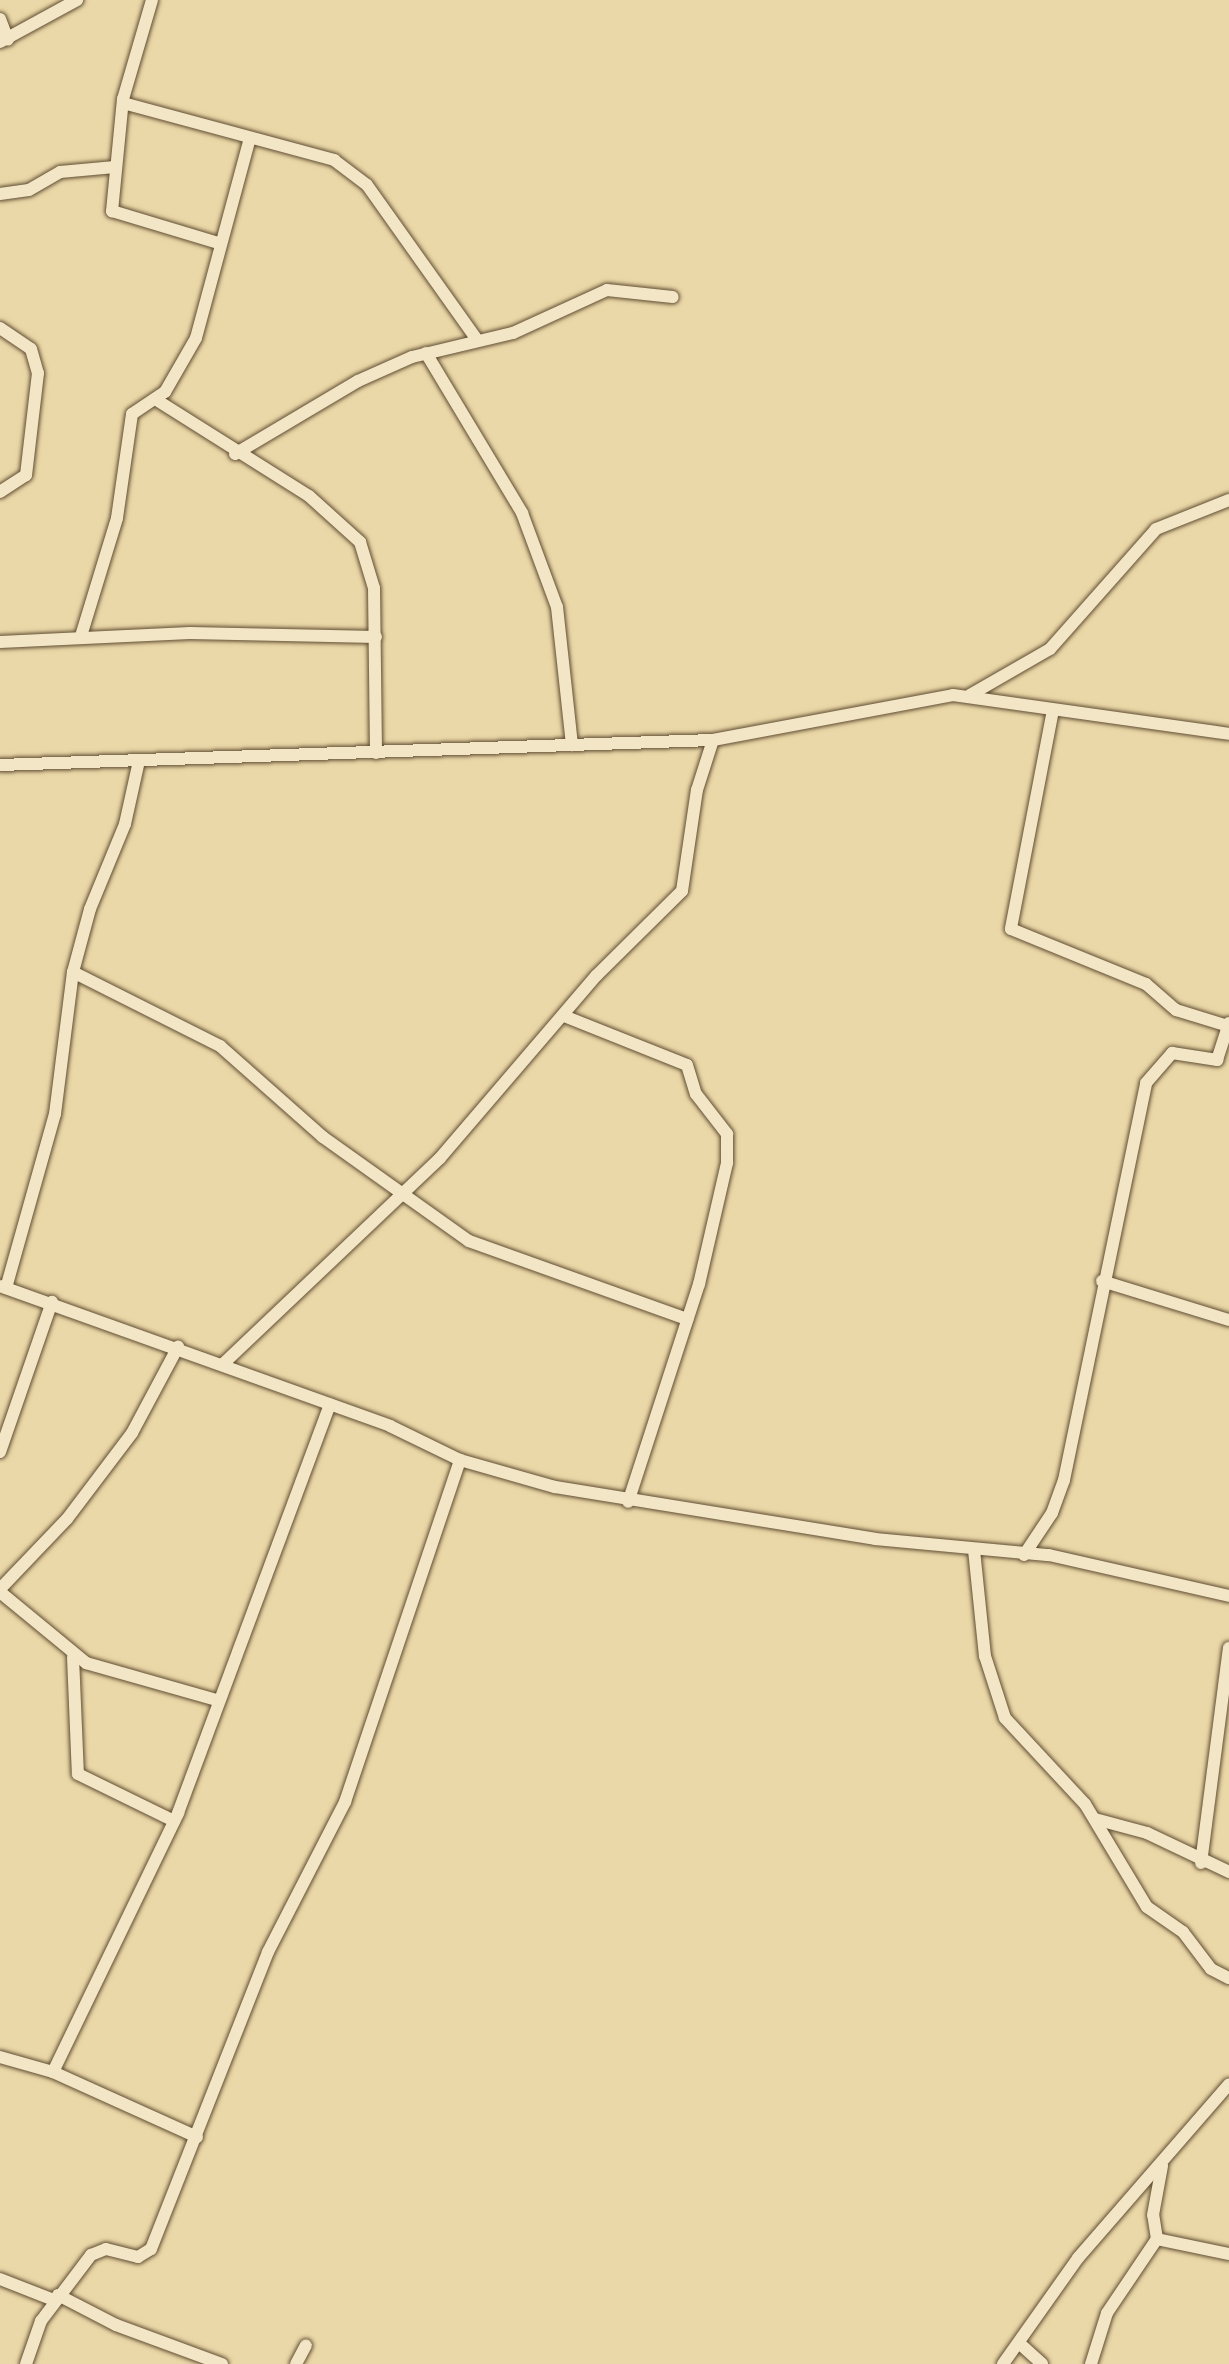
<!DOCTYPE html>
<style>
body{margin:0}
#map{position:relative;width:1229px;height:2364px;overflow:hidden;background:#ebd8a8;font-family:"IM FELL DW Pica",serif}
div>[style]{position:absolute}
.roads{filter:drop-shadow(0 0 2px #604d32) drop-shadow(0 0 2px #604d32)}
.street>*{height:12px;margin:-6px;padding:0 6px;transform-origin:6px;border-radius:6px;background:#f2e6c6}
span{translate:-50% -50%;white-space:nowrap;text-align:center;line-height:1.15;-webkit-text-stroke:8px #f2e6c6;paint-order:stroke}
</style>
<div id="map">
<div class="roads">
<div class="street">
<i style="left:152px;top:0;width:103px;rotate:106.3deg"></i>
<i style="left:123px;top:99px;width:113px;rotate:95.6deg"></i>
<i style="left:112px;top:211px;width:111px;rotate:16.8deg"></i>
<i style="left:0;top:19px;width:22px;rotate:69deg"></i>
<i style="left:0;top:42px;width:88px;rotate:-28.6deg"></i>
<i style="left:123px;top:103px;width:219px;rotate:15.1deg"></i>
<i style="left:334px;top:160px;width:41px;rotate:37.1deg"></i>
<i style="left:367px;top:185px;width:190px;rotate:54.6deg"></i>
<i style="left:0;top:194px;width:29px;rotate:-8deg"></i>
<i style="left:29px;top:190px;width:36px;rotate:-30deg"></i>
<i style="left:60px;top:172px;width:55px;rotate:-5.2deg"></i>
<i style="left:0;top:328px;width:37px;rotate:34deg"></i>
<i style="left:31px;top:349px;width:25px;rotate:74deg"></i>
<i style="left:38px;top:373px;width:103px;rotate:96.7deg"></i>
<i style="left:26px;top:475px;width:31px;rotate:147deg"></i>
<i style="left:426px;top:353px;width:187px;rotate:59deg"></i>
<i style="left:522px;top:513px;width:100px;rotate:69.6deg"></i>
<i style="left:557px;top:607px;width:139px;rotate:83.8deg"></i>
<i style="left:155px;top:399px;width:182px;rotate:32.2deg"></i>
<i style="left:309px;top:496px;width:69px;rotate:42deg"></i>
<i style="left:360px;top:542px;width:48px;rotate:73.1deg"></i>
<i style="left:374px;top:588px;width:165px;rotate:89.3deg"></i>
<i style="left:235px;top:454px;width:143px;rotate:-30.7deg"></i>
<i style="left:358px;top:381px;width:59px;rotate:-24deg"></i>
<i style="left:412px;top:357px;width:104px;rotate:-13.4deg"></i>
<i style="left:513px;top:333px;width:103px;rotate:-24.6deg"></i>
<i style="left:607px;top:290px;width:66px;rotate:6.1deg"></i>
<i style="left:81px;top:636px;width:123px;rotate:-73deg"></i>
<i style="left:117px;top:518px;width:105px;rotate:-81.8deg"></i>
<i style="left:132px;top:414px;width:40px;rotate:-34deg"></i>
<i style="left:165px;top:392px;width:62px;rotate:-60.1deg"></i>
<i style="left:196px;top:338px;width:203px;rotate:-74.9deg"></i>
<i style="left:0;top:642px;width:190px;rotate:-2.7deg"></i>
<i style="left:190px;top:633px;width:186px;rotate:1.2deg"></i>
<i style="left:970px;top:695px;width:92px;rotate:-29.9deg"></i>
<i style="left:1050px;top:649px;width:160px;rotate:-48.5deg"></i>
<i style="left:1156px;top:529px;width:79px;rotate:-21.7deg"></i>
<i style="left:1053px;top:710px;width:223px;rotate:100.9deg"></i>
<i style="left:1011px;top:929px;width:146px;rotate:22.2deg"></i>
<i style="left:1146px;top:984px;width:40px;rotate:41deg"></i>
<i style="left:1176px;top:1010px;width:54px;rotate:17.1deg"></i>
<i style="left:0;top:765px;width:713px;rotate:-2.01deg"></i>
<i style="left:713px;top:740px;width:244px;rotate:-10.6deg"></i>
<i style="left:953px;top:695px;width:279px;rotate:8deg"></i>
<i style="left:73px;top:972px;width:165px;rotate:26.7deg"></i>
<i style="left:220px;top:1046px;width:137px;rotate:41.5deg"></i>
<i style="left:323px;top:1137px;width:179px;rotate:35.5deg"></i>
<i style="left:469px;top:1241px;width:232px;rotate:19.7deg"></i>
<i style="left:564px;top:1016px;width:132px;rotate:21.7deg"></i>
<i style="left:687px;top:1065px;width:30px;rotate:73deg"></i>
<i style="left:696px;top:1094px;width:51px;rotate:52.2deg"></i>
<i style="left:727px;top:1134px;width:29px;rotate:90deg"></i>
<i style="left:727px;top:1163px;width:124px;rotate:103deg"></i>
<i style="left:699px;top:1284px;width:229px;rotate:108deg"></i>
<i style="left:1102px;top:1281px;width:133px;rotate:17.1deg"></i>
<i style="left:0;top:1286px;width:414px;rotate:19.7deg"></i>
<i style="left:390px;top:1426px;width:78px;rotate:25.9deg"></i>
<i style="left:460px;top:1460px;width:99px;rotate:15.9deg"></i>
<i style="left:555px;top:1487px;width:324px;rotate:9.2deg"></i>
<i style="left:875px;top:1539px;width:175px;rotate:5.3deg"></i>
<i style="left:1049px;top:1555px;width:185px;rotate:12.8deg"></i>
<i style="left:6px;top:1288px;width:181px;rotate:-74.3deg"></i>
<i style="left:55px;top:1114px;width:143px;rotate:-82.8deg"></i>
<i style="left:73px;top:972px;width:65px;rotate:-74.9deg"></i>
<i style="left:90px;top:909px;width:92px;rotate:-67.6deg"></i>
<i style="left:125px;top:824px;width:65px;rotate:-77.5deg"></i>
<i style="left:223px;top:1364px;width:299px;rotate:-43.5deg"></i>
<i style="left:440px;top:1158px;width:240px;rotate:-49.4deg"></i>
<i style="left:596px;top:976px;width:121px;rotate:-44.7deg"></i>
<i style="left:682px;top:891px;width:102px;rotate:-81.6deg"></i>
<i style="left:697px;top:790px;width:52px;rotate:-72.3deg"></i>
<i style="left:0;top:1452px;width:159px;rotate:-70.9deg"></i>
<i style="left:974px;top:1550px;width:107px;rotate:84.1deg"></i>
<i style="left:985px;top:1656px;width:65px;rotate:72.1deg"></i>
<i style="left:1005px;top:1718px;width:117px;rotate:47.1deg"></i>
<i style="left:1085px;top:1804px;width:120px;rotate:59deg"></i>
<i style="left:1147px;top:1907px;width:44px;rotate:34.8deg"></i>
<i style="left:1183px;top:1932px;width:46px;rotate:52.9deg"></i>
<i style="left:1211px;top:1969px;width:20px;rotate:27deg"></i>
<i style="left:1024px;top:1555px;width:50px;rotate:-56.3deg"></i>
<i style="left:1052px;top:1513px;width:35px;rotate:-70deg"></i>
<i style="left:1064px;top:1480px;width:405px;rotate:-78.3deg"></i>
<i style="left:1146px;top:1083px;width:40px;rotate:-49deg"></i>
<i style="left:1172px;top:1053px;width:46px;rotate:8.8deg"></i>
<i style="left:1217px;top:1060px;width:39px;rotate:-72deg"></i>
<i style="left:0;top:1589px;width:97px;rotate:-46.3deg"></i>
<i style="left:67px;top:1519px;width:108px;rotate:-52.9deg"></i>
<i style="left:132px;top:1433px;width:98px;rotate:-61.9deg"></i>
<i style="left:0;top:1592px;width:112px;rotate:39.5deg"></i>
<i style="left:86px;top:1663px;width:136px;rotate:15.8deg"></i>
<i style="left:73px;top:1657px;width:117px;rotate:87.6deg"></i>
<i style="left:78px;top:1774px;width:107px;rotate:26.1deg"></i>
<i style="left:1095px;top:1819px;width:54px;rotate:15.1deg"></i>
<i style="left:1147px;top:1833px;width:91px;rotate:25.4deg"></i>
<i style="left:1201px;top:1863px;width:217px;rotate:-82.6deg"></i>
<i style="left:0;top:2057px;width:55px;rotate:15.8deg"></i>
<i style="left:53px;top:2072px;width:158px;rotate:24.3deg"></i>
<i style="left:53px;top:2072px;width:288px;rotate:-64.2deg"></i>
<i style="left:178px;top:1813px;width:436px;rotate:-69.6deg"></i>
<i style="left:1157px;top:2239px;width:74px;rotate:11.8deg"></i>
<i style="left:0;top:2279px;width:58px;rotate:21.3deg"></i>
<i style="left:58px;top:2295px;width:65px;rotate:27.3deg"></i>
<i style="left:116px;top:2325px;width:113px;rotate:20.2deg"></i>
<i style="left:1019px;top:2343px;width:31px;rotate:42deg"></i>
<i style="left:26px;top:2364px;width:46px;rotate:-70.8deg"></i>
<i style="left:41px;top:2321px;width:83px;rotate:-52.9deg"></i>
<i style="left:91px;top:2255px;width:16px;rotate:-22deg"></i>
<i style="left:106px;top:2249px;width:33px;rotate:14deg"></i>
<i style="left:138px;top:2257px;width:15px;rotate:-32deg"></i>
<i style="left:151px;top:2249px;width:319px;rotate:-68.5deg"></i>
<i style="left:268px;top:1952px;width:169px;rotate:-62.8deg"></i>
<i style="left:345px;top:1802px;width:361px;rotate:-71.4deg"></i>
<i style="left:296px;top:2364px;width:21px;rotate:-62deg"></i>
<i style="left:1003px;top:2364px;width:130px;rotate:-54.7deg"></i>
<i style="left:1078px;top:2258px;width:230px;rotate:-49deg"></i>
<i style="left:1091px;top:2364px;width:53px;rotate:-72.6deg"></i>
<i style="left:1107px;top:2313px;width:89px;rotate:-56deg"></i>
<i style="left:1157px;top:2239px;width:24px;rotate:-99deg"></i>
<i style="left:1153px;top:2215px;width:50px;rotate:-79.6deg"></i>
</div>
</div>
</div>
